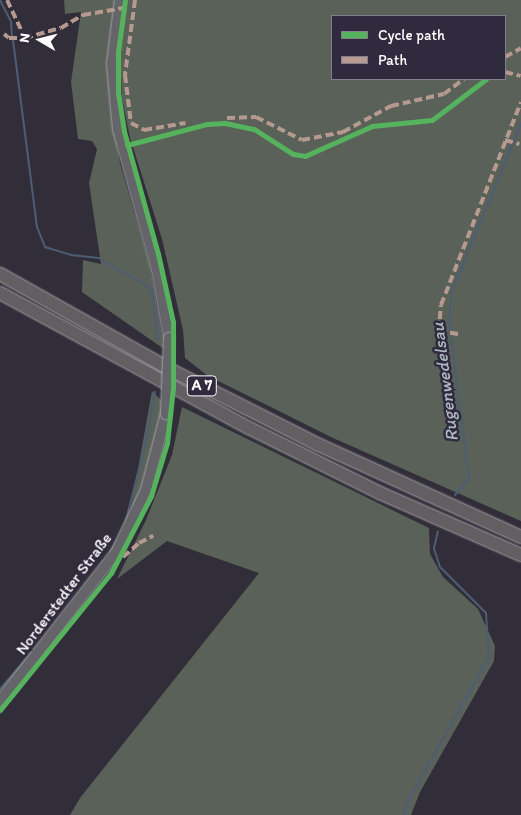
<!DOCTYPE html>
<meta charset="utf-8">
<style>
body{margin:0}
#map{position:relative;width:521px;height:815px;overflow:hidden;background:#312e39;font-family:Itim,sans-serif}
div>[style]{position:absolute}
.green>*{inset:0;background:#596158}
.stream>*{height:2px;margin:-1px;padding:0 1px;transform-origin:1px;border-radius:1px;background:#4c5d74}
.roads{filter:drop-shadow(0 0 1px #a2a1a6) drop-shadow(0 0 1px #a2a1a6)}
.secondary>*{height:10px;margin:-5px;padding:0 5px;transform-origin:5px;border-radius:5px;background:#656469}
.highway>*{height:12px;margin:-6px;padding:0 6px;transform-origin:6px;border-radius:6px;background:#615f61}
.bridges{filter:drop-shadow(0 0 1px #a2a1a6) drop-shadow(0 0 1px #a2a1a6)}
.secondary-bridge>*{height:10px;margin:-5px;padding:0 5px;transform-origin:5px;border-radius:5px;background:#656469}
.quiet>*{height:4px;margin-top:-2px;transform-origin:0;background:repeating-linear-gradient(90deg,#b69a8f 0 8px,transparent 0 12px)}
.cycleway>*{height:5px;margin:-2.5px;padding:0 2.5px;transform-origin:2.5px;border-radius:2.5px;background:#56b35d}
span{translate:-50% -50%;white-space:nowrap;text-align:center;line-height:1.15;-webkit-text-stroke:5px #2f2a3d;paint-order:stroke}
.shield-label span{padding:1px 4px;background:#2f2a3d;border:1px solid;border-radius:4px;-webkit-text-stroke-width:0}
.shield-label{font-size:15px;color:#fff;font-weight:700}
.street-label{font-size:16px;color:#fff}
.water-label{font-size:18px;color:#b0b8c3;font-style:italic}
.legend{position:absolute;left:331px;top:15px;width:175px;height:65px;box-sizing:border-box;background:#2f2a3d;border:1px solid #827f8b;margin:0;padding:6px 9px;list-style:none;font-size:15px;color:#fff}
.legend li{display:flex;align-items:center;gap:10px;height:25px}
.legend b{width:25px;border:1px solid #827f8b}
.north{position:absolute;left:15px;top:15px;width:50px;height:50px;-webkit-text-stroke:4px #2f2a3d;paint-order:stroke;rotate:278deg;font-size:14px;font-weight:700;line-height:20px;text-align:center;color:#fff}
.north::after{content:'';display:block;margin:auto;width:18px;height:22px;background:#fff;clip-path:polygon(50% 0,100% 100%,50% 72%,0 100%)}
</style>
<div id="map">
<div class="green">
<i style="clip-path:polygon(64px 0,116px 0,109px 54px,110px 99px,120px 164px,150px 267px,164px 349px,82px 292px,83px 260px,101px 264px,89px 183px,97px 149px,92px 141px,78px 139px,71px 82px,81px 12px,65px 14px)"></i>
<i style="clip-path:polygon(evenodd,127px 0,521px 0,521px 521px,333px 438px,208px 376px,185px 358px,183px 330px,162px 239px,130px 138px,122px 98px,120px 54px,127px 0,332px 16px,505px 16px,505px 79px,332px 79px,332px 16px)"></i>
<i style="clip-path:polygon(152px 391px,162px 401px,159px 439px,144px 489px,129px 519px)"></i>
<i style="clip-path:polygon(182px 407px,429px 528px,430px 554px,443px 577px,478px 609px,495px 646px,494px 661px,420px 792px,411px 815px,70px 815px,80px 798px,259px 573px,167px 541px,117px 579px,146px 520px,172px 455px)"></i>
</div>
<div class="stream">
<i style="left:0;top:0;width:25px;rotate:63deg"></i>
<i style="left:11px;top:22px;width:14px;rotate:86deg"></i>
<i style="left:13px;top:40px;width:189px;rotate:82.7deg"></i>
<i style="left:37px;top:227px;width:22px;rotate:68deg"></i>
<i style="left:45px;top:247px;width:27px;rotate:17deg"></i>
<i style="left:71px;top:255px;width:28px;rotate:6deg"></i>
<i style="left:99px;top:258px;width:61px;rotate:30.3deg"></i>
<i style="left:152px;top:289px;width:51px;rotate:83.3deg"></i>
<i style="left:455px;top:495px;width:21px;rotate:-49deg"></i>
<i style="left:469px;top:479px;width:159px;rotate:-97.2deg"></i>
<i style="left:449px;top:321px;width:30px;rotate:-84deg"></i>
<i style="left:452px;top:291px;width:181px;rotate:-67.6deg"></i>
<i style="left:125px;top:524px;width:90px;rotate:-75.8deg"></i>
<i style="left:147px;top:437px;width:46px;rotate:-79.9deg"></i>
<i style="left:110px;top:552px;width:13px;rotate:-61deg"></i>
<i style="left:0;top:689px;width:50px;rotate:-49deg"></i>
<i style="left:404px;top:815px;width:12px;rotate:-76deg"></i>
<i style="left:407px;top:803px;width:167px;rotate:-60.7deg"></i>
<i style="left:489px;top:657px;width:44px;rotate:-93.9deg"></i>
<i style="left:486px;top:613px;width:65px;rotate:-135deg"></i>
<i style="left:440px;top:567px;width:20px;rotate:-108deg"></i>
<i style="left:434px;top:548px;width:17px;rotate:-77deg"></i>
</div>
<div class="roads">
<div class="secondary">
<i style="left:120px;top:0;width:64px;rotate:97.1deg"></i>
<i style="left:112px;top:64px;width:65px;rotate:84.7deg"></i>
<i style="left:118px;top:129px;width:146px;rotate:74.5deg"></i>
<i style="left:157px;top:270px;width:69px;rotate:80deg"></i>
<i style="left:0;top:701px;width:190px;rotate:-52deg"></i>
<i style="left:117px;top:551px;width:68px;rotate:-64.6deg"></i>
<i style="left:146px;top:490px;width:79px;rotate:-75.3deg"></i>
</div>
<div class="highway">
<i style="left:0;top:274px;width:196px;rotate:29.3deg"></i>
<i style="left:171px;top:370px;width:164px;rotate:26.9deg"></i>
<i style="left:317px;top:444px;width:224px;rotate:24.5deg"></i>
<i style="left:0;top:293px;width:283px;rotate:28.5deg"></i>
<i style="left:249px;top:428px;width:146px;rotate:26.4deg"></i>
<i style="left:380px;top:493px;width:154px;rotate:23.7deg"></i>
</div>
</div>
<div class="bridges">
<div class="secondary-bridge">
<i style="left:166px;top:414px;width:76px;rotate:-87.7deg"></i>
</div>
</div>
<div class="quiet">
<i style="left:7px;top:0;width:42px;rotate:64.7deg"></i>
<i style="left:135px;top:0;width:76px;rotate:97.6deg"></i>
<i style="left:125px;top:75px;width:48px;rotate:82.9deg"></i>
<i style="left:131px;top:123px;width:15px;rotate:28deg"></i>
<i style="left:144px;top:130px;width:42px;rotate:-9.7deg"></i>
<i style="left:4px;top:34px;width:6px;rotate:39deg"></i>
<i style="left:9px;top:38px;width:16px"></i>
<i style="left:25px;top:38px;width:37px;rotate:-16deg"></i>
<i style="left:61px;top:28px;width:26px;rotate:-31deg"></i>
<i style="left:83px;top:15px;width:41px;rotate:-9.9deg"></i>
<i style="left:505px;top:57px;width:18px;rotate:-29deg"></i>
<i style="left:505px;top:72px;width:16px;rotate:14deg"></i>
<i style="left:227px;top:118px;width:29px;rotate:-2deg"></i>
<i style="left:256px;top:117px;width:51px;rotate:26.6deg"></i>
<i style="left:302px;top:140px;width:42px;rotate:-11deg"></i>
<i style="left:343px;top:132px;width:55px;rotate:-28.4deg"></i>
<i style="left:391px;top:106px;width:54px;rotate:-12.8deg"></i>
<i style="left:444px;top:94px;width:25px;rotate:-37deg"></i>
<i style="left:505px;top:140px;width:15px;rotate:16deg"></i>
<i style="left:458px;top:334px;width:19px;rotate:-171deg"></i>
<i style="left:439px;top:331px;width:26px;rotate:-86deg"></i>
<i style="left:441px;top:305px;width:218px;rotate:-68.5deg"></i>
<i style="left:123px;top:557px;width:21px;rotate:-41deg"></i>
<i style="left:139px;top:543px;width:16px;rotate:-27deg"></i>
</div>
<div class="cycleway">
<i style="left:127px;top:145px;width:83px;rotate:-14.7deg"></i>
<i style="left:207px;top:124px;width:18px;rotate:-3deg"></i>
<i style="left:225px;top:123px;width:30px;rotate:12deg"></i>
<i style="left:254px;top:129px;width:46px;rotate:32.7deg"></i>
<i style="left:293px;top:154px;width:12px;rotate:9deg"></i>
<i style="left:305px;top:156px;width:73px;rotate:-24.1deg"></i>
<i style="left:372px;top:126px;width:60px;rotate:-5.7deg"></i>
<i style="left:432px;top:120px;width:68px;rotate:-37.2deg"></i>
<i style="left:0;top:710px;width:176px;rotate:-51deg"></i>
<i style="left:111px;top:573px;width:87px;rotate:-62.5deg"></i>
<i style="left:151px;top:496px;width:55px;rotate:-73.2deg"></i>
<i style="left:167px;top:443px;width:55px;rotate:-83.8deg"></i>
<i style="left:173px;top:388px;width:66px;rotate:-90deg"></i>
<i style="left:173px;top:322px;width:70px;rotate:-102.4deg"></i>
<i style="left:158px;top:254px;width:128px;rotate:-105.5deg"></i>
<i style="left:124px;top:131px;width:37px;rotate:-99deg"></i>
<i style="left:118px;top:94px;width:42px;rotate:-90deg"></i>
<i style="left:118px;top:52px;width:52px;rotate:-82.3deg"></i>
</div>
<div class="shield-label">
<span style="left:202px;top:386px">A 7</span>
</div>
<div class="street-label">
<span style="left:64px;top:594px;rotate:-53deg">Norderstedter Straße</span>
</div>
<div class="water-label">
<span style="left:445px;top:382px;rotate:-97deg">Rugenwedelsau</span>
</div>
<ul class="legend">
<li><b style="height:6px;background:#56b35d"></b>Cycle path</li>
<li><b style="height:6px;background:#b69a8f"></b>Path</li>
</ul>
<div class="north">N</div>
</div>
